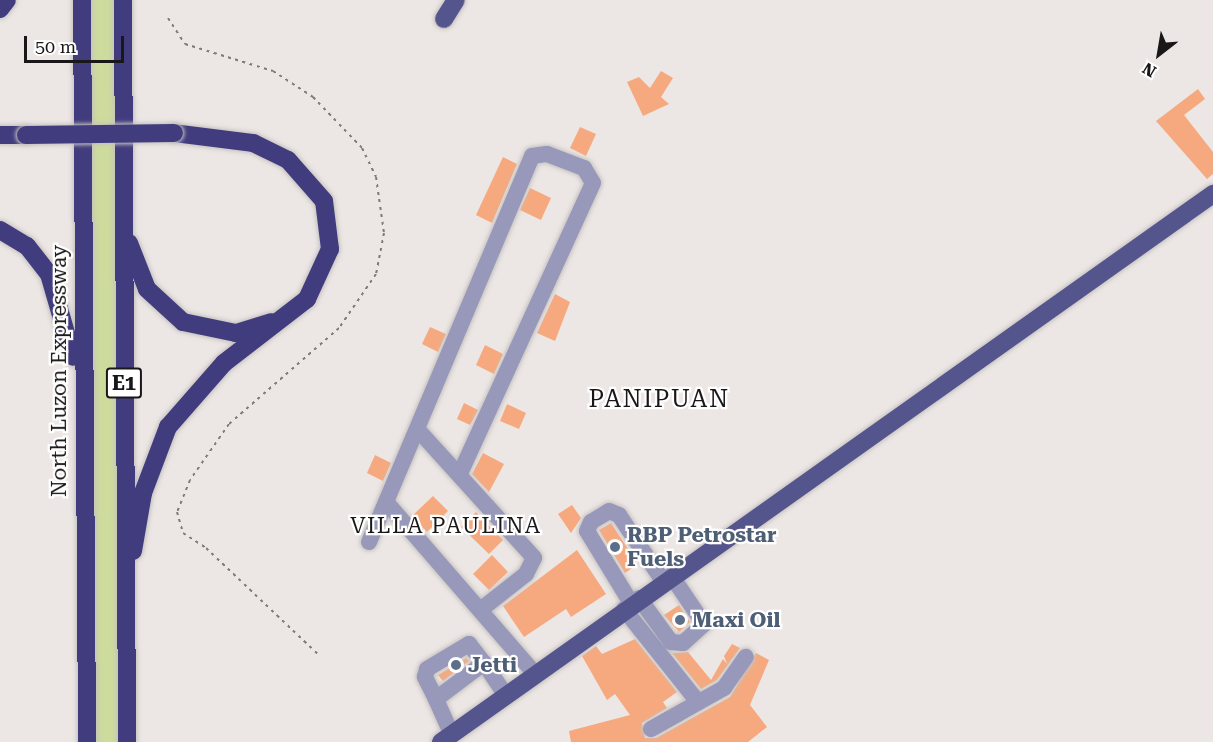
<!DOCTYPE html>
<style>
body{margin:0}
#map{position:relative;width:1213px;height:742px;overflow:hidden;background:#ece7e5;font-family:"Roboto Serif",serif}
div>[style]{position:absolute}
.green>*{inset:0;background:#cddb9d}
.building>*{inset:0;background:#f6a97e}
.path>*{height:2px;margin-top:-1px;transform-origin:0;background:repeating-linear-gradient(90deg,#7f7b7a 0 3px,transparent 0 7.5px)}
.roads{filter:drop-shadow(0 0 2px #c6c2c0) drop-shadow(0 0 2px #c6c2c0)}
.minor>*{height:16px;margin:-8px;padding:0 8px;transform-origin:8px;border-radius:8px;background:#9798ba}
.major>*{height:18px;margin:-9px;padding:0 9px;transform-origin:9px;border-radius:9px;background:#55558e}
.highway>*{height:18px;margin:-9px;padding:0 9px;transform-origin:9px;border-radius:9px;background:#403c7e}
.bridges{filter:drop-shadow(0 0 2px #c6c2c0) drop-shadow(0 0 2px #c6c2c0)}
.highway-bridge>*{height:18px;margin:-9px;padding:0 9px;transform-origin:9px;border-radius:9px;background:#403c7e}
.dots>*{width:16px;height:16px;translate:-50% -50%;box-sizing:border-box;border:3px solid #fff;border-radius:50%}
span{translate:-50% -50%;white-space:nowrap;text-align:center;line-height:1.15;-webkit-text-stroke:4.5px #fff;paint-order:stroke}
.shield-label span{padding:2px 4px;background:#fff;border:2px solid;border-radius:4px;-webkit-text-stroke-width:0}
.shield-label{font-size:20px;color:#191717;font-weight:700}
.street-label{font-size:21px;color:#191717}
.service-label{font-size:21px;color:#4e5e75;font-weight:700}
.left{translate:0 -50%;text-align:left}
.neighbourhood-label{font-size:22px;color:#191717;letter-spacing:1.5px}
.quarter-label{font-size:24px;color:#191717;letter-spacing:1.5px}
.north{position:absolute;left:1129px;top:24px;width:60px;height:60px;-webkit-text-stroke:4px #fff;paint-order:stroke;rotate:211deg;font-size:16px;font-weight:700;line-height:24px;text-align:center;color:#191717}
.north::after{content:'';display:block;margin:auto;width:21px;height:27px;background:#191717;clip-path:polygon(50% 0,100% 100%,50% 72%,0 100%)}
.scale{position:absolute;left:24px;top:36px;width:100px;height:27px;box-sizing:border-box;border:3px solid #191717;border-top:0;padding-left:8px;font-size:18px;line-height:21px;white-space:nowrap;color:#191717;-webkit-text-stroke:4px #fff;paint-order:stroke}
</style>
<div id="map">
<div class="green">
<i style="clip-path:polygon(88px 0,115px 0,121px 742px,93px 742px)"></i>
</div>
<div class="building">
<i style="clip-path:polygon(661px 71px,673px 78px,661px 97px,669px 104px,643px 116px,627px 82px,639px 77px,650px 88px)"></i>
<i style="clip-path:polygon(1198px 89px,1205px 99px,1184px 115px,1213px 152px,1213px 174px,1207px 179px,1156px 121px)"></i>
<i style="clip-path:polygon(580px 127px,596px 134px,586px 156px,570px 148px)"></i>
<i style="clip-path:polygon(503px 157px,517px 164px,492px 223px,476px 215px)"></i>
<i style="clip-path:polygon(530px 188px,551px 198px,541px 220px,520px 210px)"></i>
<i style="clip-path:polygon(555px 294px,570px 302px,555px 341px,537px 333px)"></i>
<i style="clip-path:polygon(430px 327px,446px 334px,438px 352px,422px 344px)"></i>
<i style="clip-path:polygon(485px 345px,503px 354px,494px 374px,476px 365px)"></i>
<i style="clip-path:polygon(464px 403px,478px 410px,470px 425px,457px 419px)"></i>
<i style="clip-path:polygon(507px 404px,526px 413px,519px 429px,500px 421px)"></i>
<i style="clip-path:polygon(483px 453px,504px 464px,489px 492px,472px 474px)"></i>
<i style="clip-path:polygon(375px 455px,391px 463px,383px 481px,367px 473px)"></i>
<i style="clip-path:polygon(433px 496px,448px 511px,427px 532px,412px 516px)"></i>
<i style="clip-path:polygon(572px 505px,581px 518px,571px 533px,558px 514px)"></i>
<i style="clip-path:polygon(476px 512px,503px 540px,489px 554px,461px 527px)"></i>
<i style="clip-path:polygon(611px 523px,638px 564px,625px 573px,599px 530px)"></i>
<i style="clip-path:polygon(577px 550px,606px 594px,571px 617px,566px 609px,524px 637px,503px 606px)"></i>
<i style="clip-path:polygon(492px 555px,508px 572px,489px 590px,473px 574px)"></i>
<i style="clip-path:polygon(679px 605px,690px 622px,679px 632px,664px 615px)"></i>
<i style="clip-path:polygon(635px 639px,677px 692px,663px 702px,667px 708px,642px 723px,645px 738px,656px 738px,730px 697px,756px 653px,769px 660px,750px 705px,767px 727px,748px 742px,571px 742px,569px 731px,630px 715px,615px 694px,607px 700px,582px 656px,596px 646px,602px 654px)"></i>
<i style="clip-path:polygon(732px 644px,740px 648px,717px 680px,701px 689px,672px 653px,688px 652px,711px 680px,723px 659px,727px 664px,724px 656px)"></i>
<i style="clip-path:polygon(466px 658px,469px 661px,443px 681px,438px 675px)"></i>
</div>
<div class="path">
<i style="left:168px;top:18px;width:31px;rotate:57deg"></i>
<i style="left:185px;top:44px;width:92px;rotate:17.1deg"></i>
<i style="left:273px;top:71px;width:48px;rotate:33deg"></i>
<i style="left:313px;top:97px;width:71px;rotate:46.1deg"></i>
<i style="left:362px;top:148px;width:32px;rotate:64deg"></i>
<i style="left:376px;top:177px;width:57px;rotate:81.9deg"></i>
<i style="left:384px;top:233px;width:42px;rotate:101deg"></i>
<i style="left:376px;top:274px;width:65px;rotate:124.4deg"></i>
<i style="left:339px;top:328px;width:146px;rotate:138.9deg"></i>
<i style="left:229px;top:424px;width:68px;rotate:124.9deg"></i>
<i style="left:190px;top:480px;width:35px;rotate:112deg"></i>
<i style="left:177px;top:512px;width:22px;rotate:74deg"></i>
<i style="left:183px;top:533px;width:27px;rotate:33deg"></i>
<i style="left:206px;top:548px;width:157px;rotate:43.5deg"></i>
</div>
<div class="roads">
<div class="minor">
<i style="left:419px;top:431px;width:171px;rotate:47.8deg"></i>
<i style="left:534px;top:558px;width:18px;rotate:117deg"></i>
<i style="left:526px;top:574px;width:55px;rotate:141.7deg"></i>
<i style="left:387px;top:503px;width:225px;rotate:49.1deg"></i>
<i style="left:369px;top:542px;width:419px;rotate:-67.1deg"></i>
<i style="left:532px;top:156px;width:15px;rotate:-8deg"></i>
<i style="left:547px;top:154px;width:40px;rotate:21deg"></i>
<i style="left:584px;top:168px;width:17px;rotate:59deg"></i>
<i style="left:593px;top:183px;width:320px;rotate:114.6deg"></i>
<i style="left:639px;top:598px;width:54px;rotate:54deg"></i>
<i style="left:671px;top:642px;width:12px;rotate:5deg"></i>
<i style="left:683px;top:643px;width:28px;rotate:-42deg"></i>
<i style="left:704px;top:624px;width:59px;rotate:-124deg"></i>
<i style="left:631px;top:603px;width:84px;rotate:-121.4deg"></i>
<i style="left:587px;top:531px;width:10px;rotate:-66deg"></i>
<i style="left:591px;top:522px;width:21px;rotate:-31deg"></i>
<i style="left:609px;top:511px;width:11px;rotate:22deg"></i>
<i style="left:619px;top:515px;width:79px;rotate:56.3deg"></i>
<i style="left:624px;top:609px;width:119px;rotate:51.5deg"></i>
<i style="left:436px;top:699px;width:25px;rotate:-117deg"></i>
<i style="left:425px;top:677px;width:8px;rotate:-76deg"></i>
<i style="left:427px;top:669px;width:49px;rotate:-30.8deg"></i>
<i style="left:469px;top:644px;width:24px;rotate:52deg"></i>
<i style="left:651px;top:729px;width:84px;rotate:-29.3deg"></i>
<i style="left:724px;top:688px;width:38px;rotate:-55deg"></i>
<i style="left:451px;top:733px;width:37px;rotate:-114deg"></i>
<i style="left:436px;top:699px;width:60px;rotate:-36.9deg"></i>
<i style="left:484px;top:663px;width:37px;rotate:56deg"></i>
</div>
<div class="major">
<i style="left:444px;top:19px;width:22px;rotate:-58deg"></i>
<i style="left:441px;top:742px;width:947px;rotate:-35.37deg"></i>
</div>
<div class="highway">
<i style="left:82px;top:0;width:742px;rotate:89.61deg"></i>
<i style="left:123px;top:0;width:742px;rotate:89.69deg"></i>
<i style="left:0;top:9px;width:11px;rotate:-52deg"></i>
<i style="left:0;top:135px;width:26px"></i>
<i style="left:0;top:230px;width:31px;rotate:31deg"></i>
<i style="left:27px;top:246px;width:36px;rotate:52deg"></i>
<i style="left:49px;top:274px;width:86px;rotate:73.9deg"></i>
<i style="left:129px;top:243px;width:49px;rotate:68.6deg"></i>
<i style="left:147px;top:289px;width:49px;rotate:42.5deg"></i>
<i style="left:183px;top:322px;width:54px;rotate:11.7deg"></i>
<i style="left:236px;top:333px;width:37px;rotate:-17deg"></i>
<i style="left:133px;top:551px;width:59px;rotate:-80.2deg"></i>
<i style="left:143px;top:493px;width:71px;rotate:-69.3deg"></i>
<i style="left:168px;top:427px;width:85px;rotate:-48.8deg"></i>
<i style="left:224px;top:363px;width:105px;rotate:-37.6deg"></i>
<i style="left:307px;top:299px;width:55px;rotate:-65.3deg"></i>
<i style="left:330px;top:249px;width:48px;rotate:-97.1deg"></i>
<i style="left:324px;top:201px;width:55px;rotate:-131.3deg"></i>
<i style="left:288px;top:160px;width:39px;rotate:-154deg"></i>
<i style="left:253px;top:143px;width:80px;rotate:-172.8deg"></i>
</div>
</div>
<div class="bridges">
<div class="highway-bridge">
<i style="left:26px;top:135px;width:148px;rotate:-0.8deg"></i>
</div>
</div>
<div class="dots">
<i style="left:615px;top:547px;background:#5c6f8a"></i>
<i style="left:680px;top:620px;background:#5c6f8a"></i>
<i style="left:456px;top:665px;background:#5c6f8a"></i>
</div>
<div class="shield-label">
<span style="left:124px;top:383px">E1</span>
</div>
<div class="street-label">
<span style="left:59px;top:371px;rotate:-90deg">North Luzon Expressway</span>
</div>
<div class="service-label">
<span class="left" style="left:627px;top:547px">RBP Petrostar<br>Fuels</span>
<span class="left" style="left:692px;top:620px">Maxi Oil</span>
<span class="left" style="left:468px;top:665px">Jetti</span>
</div>
<div class="neighbourhood-label">
<span style="left:446px;top:526px">VILLA PAULINA</span>
</div>
<div class="quarter-label">
<span style="left:659px;top:400px">PANIPUAN</span>
</div>
<div class="north">N</div>
<div class="scale">50 m</div>
</div>
